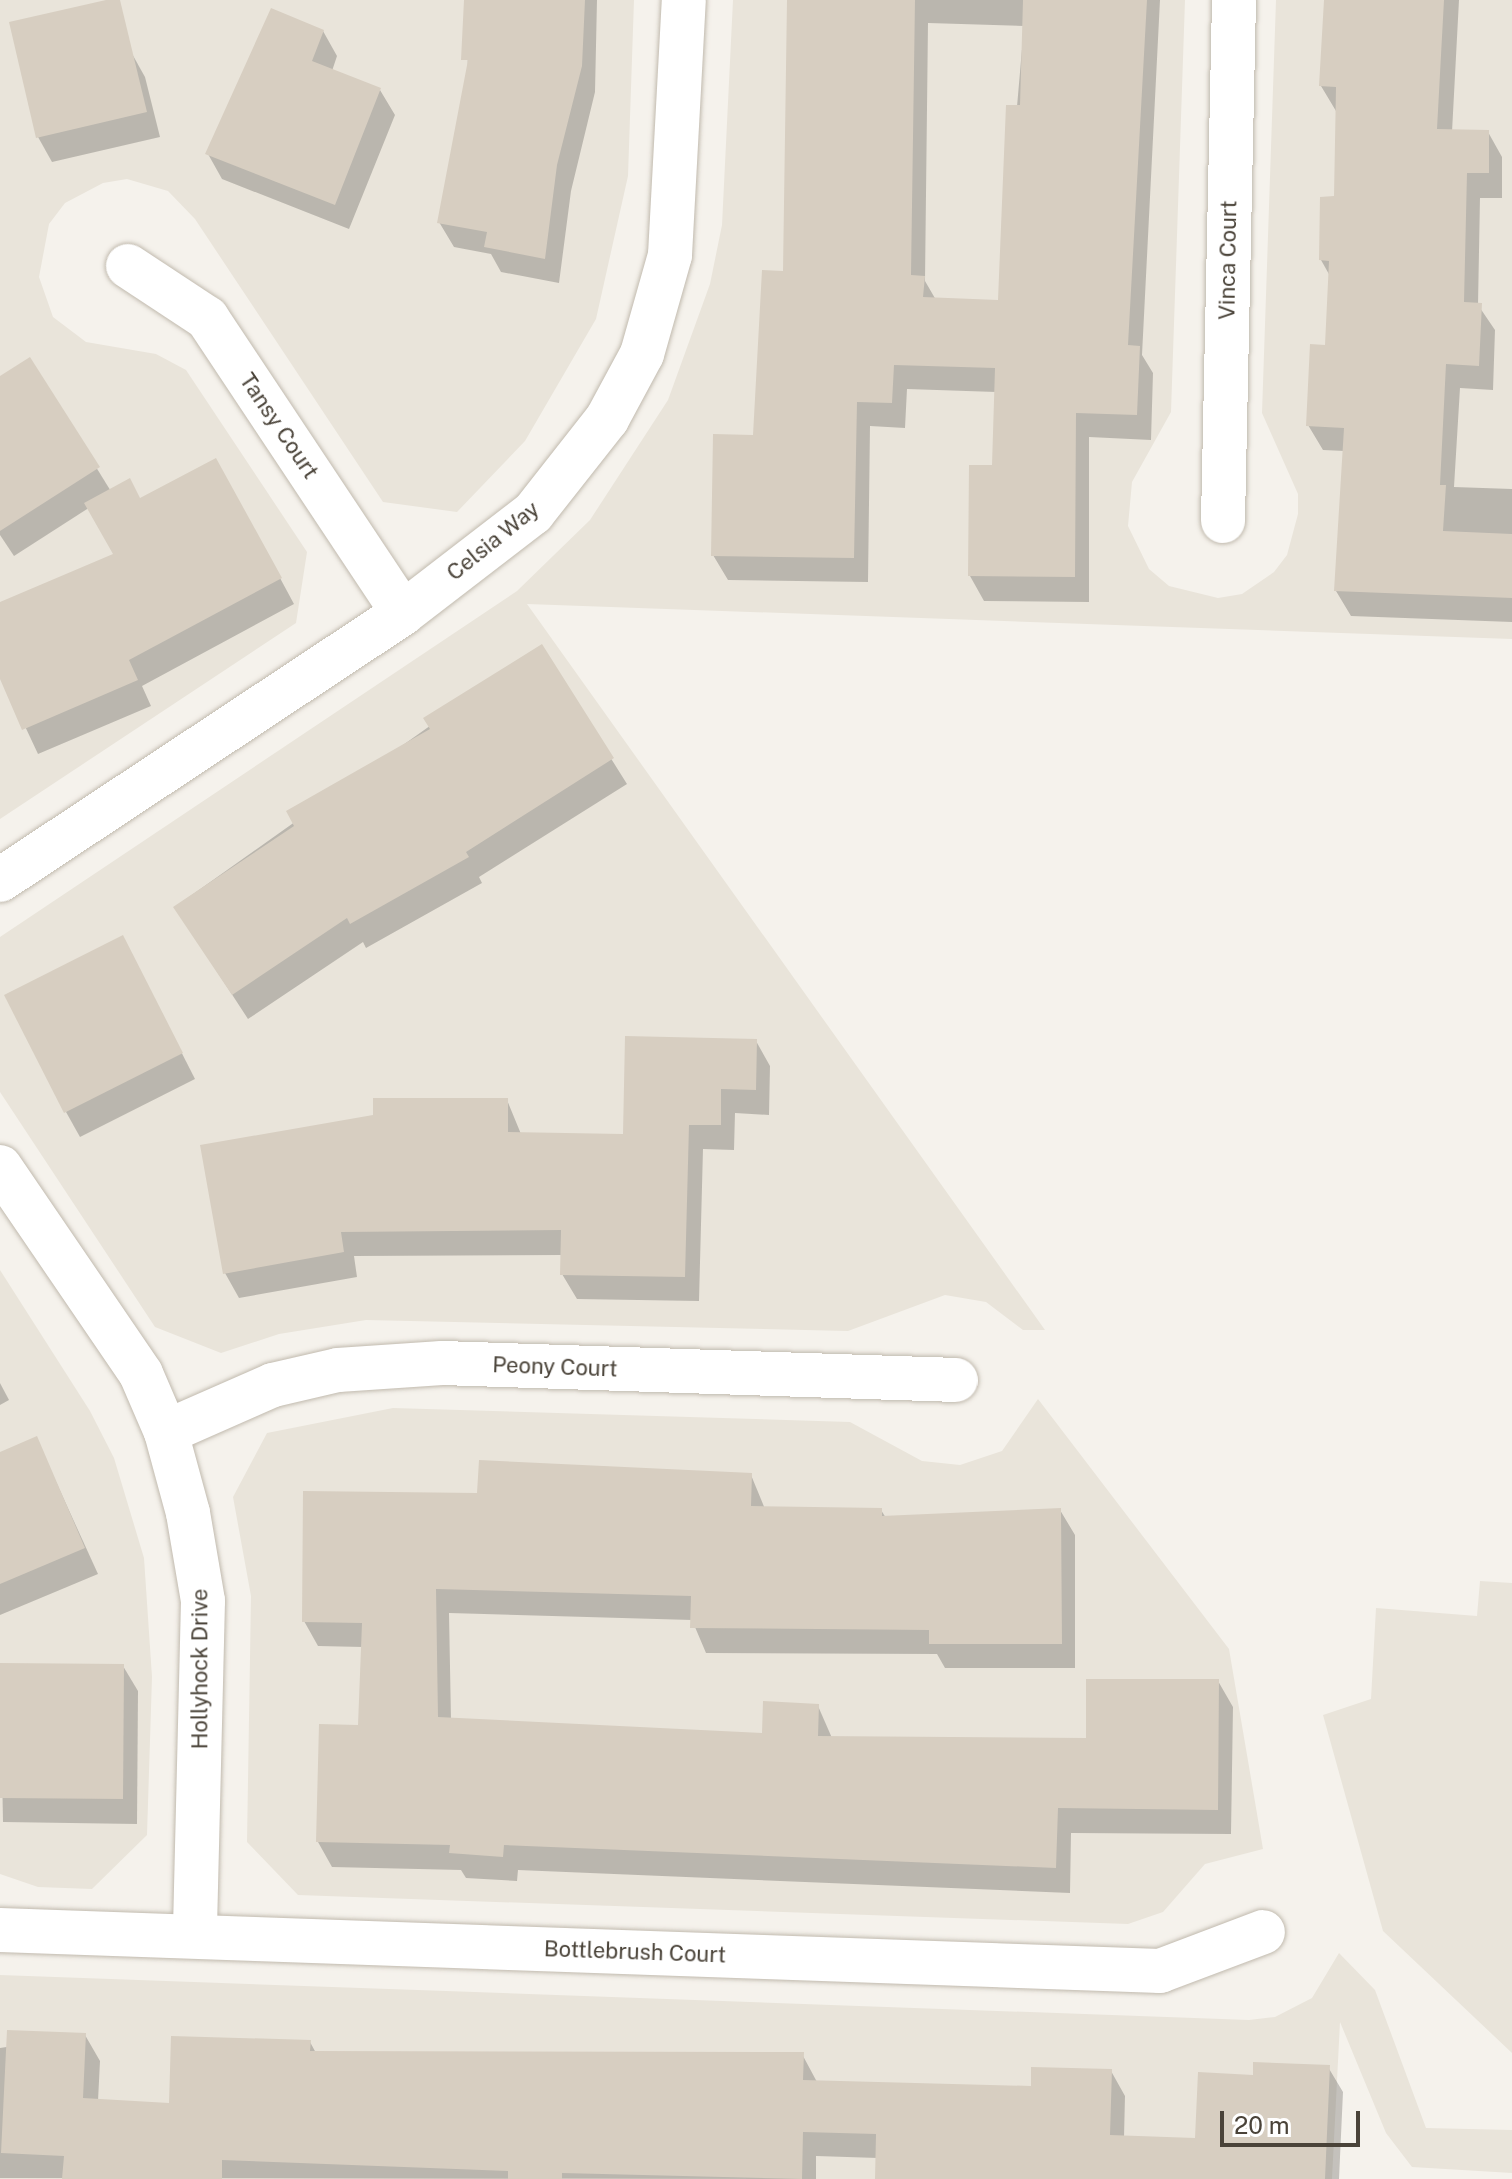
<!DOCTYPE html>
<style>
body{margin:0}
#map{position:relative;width:1512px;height:2179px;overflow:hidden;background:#f5f2ec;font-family:"Public Sans",sans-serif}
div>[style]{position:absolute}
.residential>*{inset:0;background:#e9e4da}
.shadow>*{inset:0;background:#0003}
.building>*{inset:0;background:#d7cec1}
.roads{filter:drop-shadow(0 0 2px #c1baae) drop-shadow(0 0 2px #c1baae)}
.street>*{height:44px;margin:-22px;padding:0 22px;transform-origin:22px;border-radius:22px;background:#fff}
span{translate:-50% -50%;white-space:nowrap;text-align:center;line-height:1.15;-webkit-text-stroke:8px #fff;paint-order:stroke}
.street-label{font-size:22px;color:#4a4339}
.scale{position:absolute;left:1220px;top:2111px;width:140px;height:36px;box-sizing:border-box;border:4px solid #4a4339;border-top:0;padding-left:10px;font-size:24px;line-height:28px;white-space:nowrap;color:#4a4339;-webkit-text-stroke:6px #fff;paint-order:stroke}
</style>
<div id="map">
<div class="residential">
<i style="clip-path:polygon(0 0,634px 0,628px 176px,596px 319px,525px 441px,457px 512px,383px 502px,195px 219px,168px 191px,127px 179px,103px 183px,65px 203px,49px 224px,39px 277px,53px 317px,86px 342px,156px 354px,186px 370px,307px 552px,296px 623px,0 819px)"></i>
<i style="clip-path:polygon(733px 0,1185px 0,1171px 412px,1132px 482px,1128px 526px,1149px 569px,1169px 586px,1218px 598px,1242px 594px,1274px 572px,1287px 555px,1298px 514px,1298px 494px,1262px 413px,1276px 0,1512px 0,1512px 639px,527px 604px,1045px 1330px,1023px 1330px,986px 1302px,945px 1295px,848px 1331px,366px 1320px,279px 1334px,221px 1353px,155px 1327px,0 1092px,0 937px,517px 591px,590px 520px,668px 400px,710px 284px,722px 225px)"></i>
<i style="clip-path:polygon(0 1270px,90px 1411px,114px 1458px,144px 1558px,152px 1677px,147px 1835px,92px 1889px,38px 1887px,0 1874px)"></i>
<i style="clip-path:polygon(1038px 1399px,1229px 1649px,1263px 1849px,1205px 1864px,1163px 1912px,1128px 1924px,298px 1895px,247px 1842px,251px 1596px,233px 1497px,267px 1433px,393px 1408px,850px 1422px,922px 1461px,960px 1465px,1002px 1451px)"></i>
<i style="clip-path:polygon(1480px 1581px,1512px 1583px,1512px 2053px,1383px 1931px,1323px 1715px,1371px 1699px,1376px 1608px,1477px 1616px)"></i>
<i style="clip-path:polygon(1339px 1953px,1375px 1990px,1426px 2128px,1512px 2130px,1512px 2173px,1412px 2167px,1386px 2133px,1340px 2022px,1332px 2179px,0 2179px,0 1975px,1249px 2020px,1275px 2017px,1312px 1998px)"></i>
</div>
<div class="shadow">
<i style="clip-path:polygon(466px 0,597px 0,595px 92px,571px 191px,559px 283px,501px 272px,491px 254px,454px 247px,439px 222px,468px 70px)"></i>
<i style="clip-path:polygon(evenodd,792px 0,1160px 0,1142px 355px,1153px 373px,1151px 440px,1089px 437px,1089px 602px,984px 601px,970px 576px,994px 467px,996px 392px,907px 389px,905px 428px,870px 426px,868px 582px,728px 580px,713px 555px,754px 437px,785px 273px,792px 0,928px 23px,1024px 26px,1000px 302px,936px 300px,925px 281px,928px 23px)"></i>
<i style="clip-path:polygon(1326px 0,1459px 0,1452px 132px,1488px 132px,1502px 157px,1502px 198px,1480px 198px,1478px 305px,1495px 330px,1493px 390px,1460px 388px,1454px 487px,1512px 489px,1512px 622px,1351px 616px,1336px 591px,1345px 451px,1323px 450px,1308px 425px,1327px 347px,1330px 276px,1321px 260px,1336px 198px,1336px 111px,1321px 86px)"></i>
<i style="clip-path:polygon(323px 31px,337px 56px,332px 71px,380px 90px,395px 115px,349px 229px,222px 179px,208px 154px)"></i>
<i style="clip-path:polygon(131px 52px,145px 77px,160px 137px,52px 162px,38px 137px)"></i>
<i style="clip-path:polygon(30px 360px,112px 493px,14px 556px,0 535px,0 378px)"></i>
<i style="clip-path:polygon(230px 485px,294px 604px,142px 686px,151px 706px,38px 754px,0 673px,0 609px,116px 555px)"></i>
<i style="clip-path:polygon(541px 647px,627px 784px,479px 877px,482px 883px,366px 948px,363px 942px,248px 1019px,175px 907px)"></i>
<i style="clip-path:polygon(136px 963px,195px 1079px,80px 1137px,66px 1112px)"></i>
<i style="clip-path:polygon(756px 1041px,770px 1066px,769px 1115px,735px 1113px,734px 1150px,703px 1149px,699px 1301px,577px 1299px,562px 1274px,563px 1255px,354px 1256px,357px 1277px,239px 1298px,225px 1273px,507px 1100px,521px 1134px,625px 1136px)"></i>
<i style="clip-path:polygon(0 1383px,9px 1400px,0 1405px)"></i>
<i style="clip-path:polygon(36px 1438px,98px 1574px,0 1615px,0 1454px)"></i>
<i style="clip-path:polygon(751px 1475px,765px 1509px,881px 1510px,886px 1518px,1060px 1510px,1075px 1535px,1075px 1668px,945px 1668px,937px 1654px,706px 1653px,692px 1620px,449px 1613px,451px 1720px,763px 1735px,818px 1706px,832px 1738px,1088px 1740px,1218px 1681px,1233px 1707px,1231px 1834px,1071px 1833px,1070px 1893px,518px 1870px,517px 1881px,466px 1878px,461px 1870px,332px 1867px,318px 1842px,360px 1727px,363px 1647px,318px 1646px,304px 1621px,479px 1495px)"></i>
<i style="clip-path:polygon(0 1665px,123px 1666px,138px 1691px,137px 1824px,3px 1822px)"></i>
<i style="clip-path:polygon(85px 2035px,100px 2061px,98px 2101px,171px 2105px,310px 2042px,316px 2053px,802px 2054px,817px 2082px,1033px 2088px,1111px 2071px,1125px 2096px,1124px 2138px,1196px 2140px,1255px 2077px,1328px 2067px,1343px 2092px,1339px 2179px,877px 2179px,878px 2158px,816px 2156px,816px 2179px,0 2178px,0 2048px)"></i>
</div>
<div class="building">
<i style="clip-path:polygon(106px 0,120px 0,147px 112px,36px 138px,9px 22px)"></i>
<i style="clip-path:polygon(464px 0,585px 0,582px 66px,557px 165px,545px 259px,484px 247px,487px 232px,437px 223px,468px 60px,461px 60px)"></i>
<i style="clip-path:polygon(787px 0,915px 0,911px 275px,925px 276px,923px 297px,998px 300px,1006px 105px,1020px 105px,1023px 0,1147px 0,1128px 345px,1140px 346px,1137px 415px,1076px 413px,1075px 577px,968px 576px,969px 465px,992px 465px,995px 368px,894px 365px,892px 403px,857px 402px,854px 558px,711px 556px,713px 434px,753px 435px,762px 270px,783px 271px)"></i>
<i style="clip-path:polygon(1324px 0,1444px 0,1437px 129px,1489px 130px,1489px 173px,1467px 173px,1464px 302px,1482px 303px,1479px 366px,1446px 364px,1440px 485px,1446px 485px,1443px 531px,1512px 534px,1512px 598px,1334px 591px,1344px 428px,1306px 426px,1310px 344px,1325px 345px,1329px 261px,1319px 260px,1320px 197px,1334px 196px,1336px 87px,1319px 86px)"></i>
<i style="clip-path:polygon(271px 8px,324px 30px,312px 61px,381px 88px,335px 205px,205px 154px)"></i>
<i style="clip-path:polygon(30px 357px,100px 467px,0 531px,0 376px)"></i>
<i style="clip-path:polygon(216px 458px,282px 578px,129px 660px,138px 680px,22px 730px,0 679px,0 602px,113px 554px,84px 503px,130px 478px,140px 498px)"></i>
<i style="clip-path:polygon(542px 644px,614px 758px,466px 852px,469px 857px,350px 924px,347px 918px,232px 995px,173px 907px,294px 826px,286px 811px,430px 729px,423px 718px)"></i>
<i style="clip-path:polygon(123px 935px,183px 1053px,64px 1113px,4px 995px)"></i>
<i style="clip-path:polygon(625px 1036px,757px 1039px,756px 1090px,721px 1089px,721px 1125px,689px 1125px,685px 1277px,560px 1275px,561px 1230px,341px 1232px,344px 1252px,223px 1274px,200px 1145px,373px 1115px,373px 1098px,508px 1098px,508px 1132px,623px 1134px)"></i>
<i style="clip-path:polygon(37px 1436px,85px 1548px,0 1584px,0 1452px)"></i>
<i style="clip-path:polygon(479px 1460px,752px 1473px,751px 1506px,882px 1508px,882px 1516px,1061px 1508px,1062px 1644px,929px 1644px,929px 1630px,690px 1628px,691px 1596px,436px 1589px,438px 1717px,762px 1733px,763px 1701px,819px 1704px,818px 1736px,1086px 1738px,1086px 1679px,1219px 1679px,1218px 1810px,1058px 1808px,1056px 1868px,504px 1845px,503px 1857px,449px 1853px,450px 1845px,316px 1842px,319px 1724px,358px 1725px,362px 1623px,302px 1622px,303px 1491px,477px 1493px)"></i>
<i style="clip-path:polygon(0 1663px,124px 1664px,123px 1799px,0 1798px)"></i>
<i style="clip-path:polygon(7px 2030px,86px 2033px,83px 2098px,169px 2103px,171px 2036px,311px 2040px,310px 2051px,804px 2052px,803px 2080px,1031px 2086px,1031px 2067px,1112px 2069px,1110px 2135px,1195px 2138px,1198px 2072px,1253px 2075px,1253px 2062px,1330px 2065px,1325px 2179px,875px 2179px,876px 2134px,803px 2132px,802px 2179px,562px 2173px,562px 2179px,508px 2179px,508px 2171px,222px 2160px,222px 2179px,62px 2179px,64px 2156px,1px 2153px)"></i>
</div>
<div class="roads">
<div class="street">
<i style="left:128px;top:266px;width:95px;rotate:33.4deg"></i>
<i style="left:207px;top:318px;width:354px;rotate:56.4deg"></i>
<i style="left:1223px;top:521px;width:521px;rotate:-88.79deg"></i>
<i style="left:0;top:880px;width:483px;rotate:-33.5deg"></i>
<i style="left:403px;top:613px;width:164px;rotate:-37.6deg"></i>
<i style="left:533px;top:513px;width:120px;rotate:-51.8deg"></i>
<i style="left:607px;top:419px;width:74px;rotate:-61.7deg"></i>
<i style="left:642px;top:354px;width:103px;rotate:-74.2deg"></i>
<i style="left:670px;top:255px;width:255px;rotate:-86.9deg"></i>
<i style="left:0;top:1167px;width:250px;rotate:55.7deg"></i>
<i style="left:141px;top:1374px;width:63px;rotate:66.7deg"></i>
<i style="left:166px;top:1432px;width:84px;rotate:74.8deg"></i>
<i style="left:188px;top:1513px;width:89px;rotate:80.3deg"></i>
<i style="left:203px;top:1601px;width:335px;rotate:91.4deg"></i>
<i style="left:166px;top:1432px;width:117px;rotate:-23.7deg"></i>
<i style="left:273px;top:1385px;width:67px;rotate:-13deg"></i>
<i style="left:338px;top:1370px;width:104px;rotate:-3.9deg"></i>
<i style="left:442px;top:1363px;width:514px;rotate:1.89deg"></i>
<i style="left:0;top:1930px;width:1161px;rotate:2.02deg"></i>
<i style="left:1160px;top:1971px;width:110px;rotate:-20.7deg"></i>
</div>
</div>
<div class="street-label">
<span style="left:1228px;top:260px;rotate:-89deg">Vinca Court</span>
<span style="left:279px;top:426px;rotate:56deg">Tansy Court</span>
<span style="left:493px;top:541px;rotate:-39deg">Celsia Way</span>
<span style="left:555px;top:1367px;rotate:2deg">Peony Court</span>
<span style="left:200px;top:1669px;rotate:-90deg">Hollyhock Drive</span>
<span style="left:635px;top:1952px;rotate:2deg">Bottlebrush Court</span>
</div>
<div class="scale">20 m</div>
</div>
